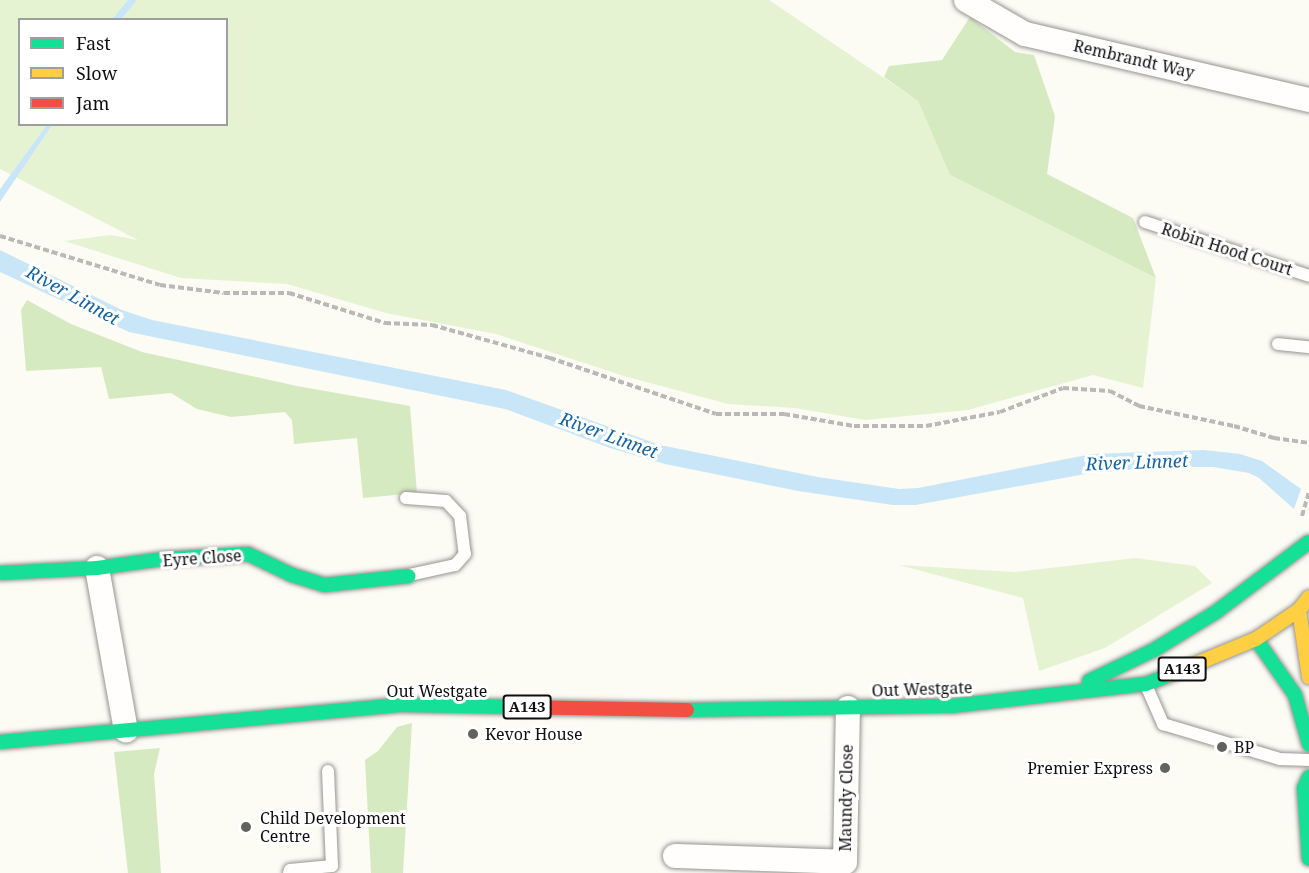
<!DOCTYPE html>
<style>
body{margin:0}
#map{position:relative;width:1309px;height:873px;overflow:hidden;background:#fcfbf4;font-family:"Noto Serif",serif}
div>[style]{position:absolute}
.green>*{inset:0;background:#e5f3d3}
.forest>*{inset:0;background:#d5eac1}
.water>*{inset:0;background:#c9e6f8}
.stream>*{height:7px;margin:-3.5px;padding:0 3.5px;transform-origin:3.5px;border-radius:3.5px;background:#c9e6f8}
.path>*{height:4px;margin-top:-2px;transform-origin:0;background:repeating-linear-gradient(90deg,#b9b9b8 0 6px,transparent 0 9px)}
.roads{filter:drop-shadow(0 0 2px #969592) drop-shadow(0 0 2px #969592)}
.lane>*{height:12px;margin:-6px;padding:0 6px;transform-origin:6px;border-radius:6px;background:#fffefd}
.street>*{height:24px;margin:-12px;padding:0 12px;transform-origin:12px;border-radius:12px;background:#fffefd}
.fast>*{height:14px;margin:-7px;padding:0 7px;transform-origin:7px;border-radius:7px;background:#16e098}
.slow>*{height:14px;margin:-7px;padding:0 7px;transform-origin:7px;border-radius:7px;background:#ffcf43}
.jam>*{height:14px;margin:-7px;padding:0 7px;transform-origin:7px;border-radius:7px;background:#f24e42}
.dots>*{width:16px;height:16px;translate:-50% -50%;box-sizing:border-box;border:3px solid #fff;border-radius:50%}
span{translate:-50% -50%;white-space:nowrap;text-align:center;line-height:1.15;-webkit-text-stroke:6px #fff;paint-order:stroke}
.shield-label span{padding:2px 4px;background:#fff;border:2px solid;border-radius:4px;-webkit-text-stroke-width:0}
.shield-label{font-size:15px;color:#0f0f0f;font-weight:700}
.street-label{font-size:16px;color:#0f0f0f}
.poi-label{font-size:16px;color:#0f0f0f}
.left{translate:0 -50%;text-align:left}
.right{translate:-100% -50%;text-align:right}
.water-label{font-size:18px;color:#1262a7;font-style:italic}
.legend{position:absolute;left:18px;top:18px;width:210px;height:108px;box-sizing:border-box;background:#fff;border:2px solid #9f9f9f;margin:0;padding:8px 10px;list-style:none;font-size:18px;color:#0f0f0f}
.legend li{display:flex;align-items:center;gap:12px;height:30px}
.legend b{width:30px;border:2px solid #9f9f9f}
</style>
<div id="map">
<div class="green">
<i style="clip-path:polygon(evenodd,0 0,769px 0,918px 101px,950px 175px,1156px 278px,1143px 388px,1093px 375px,968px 410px,865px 420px,795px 408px,728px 404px,624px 376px,496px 334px,386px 313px,287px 284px,181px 278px,64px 241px,111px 235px,138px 240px,0 169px,0 0,20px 20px,226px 20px,226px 124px,20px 124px,20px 20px)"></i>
<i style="clip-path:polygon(1135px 558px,1195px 566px,1212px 583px,1105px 648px,1039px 671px,1023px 598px,899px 565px,1015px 572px)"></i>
</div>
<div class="forest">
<i style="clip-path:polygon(970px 17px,1015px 52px,1034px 55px,1055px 116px,1047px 174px,1133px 218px,1156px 278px,950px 175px,918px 101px,884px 77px,889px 66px,942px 60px)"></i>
<i style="clip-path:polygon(27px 300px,71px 324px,142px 352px,297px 386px,410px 406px,417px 493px,363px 498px,357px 438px,294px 444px,292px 420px,285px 412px,231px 417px,197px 409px,171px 393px,109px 399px,101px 367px,26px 371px,21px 310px)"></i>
<i style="clip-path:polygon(412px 723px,403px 873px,371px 873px,365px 760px,378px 751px,397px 727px)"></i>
<i style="clip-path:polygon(160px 748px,154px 774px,161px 873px,128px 873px,114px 752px)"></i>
</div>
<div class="water">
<i style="clip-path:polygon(47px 125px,52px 125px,0 202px,0 189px)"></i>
<i style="clip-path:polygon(0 250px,122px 310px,152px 320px,506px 390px,660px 445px,818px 477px,899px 489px,918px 488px,1092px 454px,1204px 450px,1240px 454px,1262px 461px,1301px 489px,1294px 509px,1259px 478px,1249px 473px,1213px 467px,1163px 467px,1091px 473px,916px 505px,893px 505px,798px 491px,665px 464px,610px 448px,505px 409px,129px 332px,0 272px)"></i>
</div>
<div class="stream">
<i style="left:115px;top:20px;width:26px;rotate:-50deg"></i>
</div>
<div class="path">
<i style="left:0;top:236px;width:167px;rotate:17deg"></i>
<i style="left:160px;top:285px;width:64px;rotate:7.1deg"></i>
<i style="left:224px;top:293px;width:65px"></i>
<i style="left:289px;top:293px;width:101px;rotate:17.4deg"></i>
<i style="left:385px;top:323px;width:47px;rotate:2.4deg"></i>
<i style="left:432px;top:325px;width:123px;rotate:15.6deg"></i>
<i style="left:550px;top:358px;width:175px;rotate:18.6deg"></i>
<i style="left:716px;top:414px;width:68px"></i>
<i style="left:784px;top:414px;width:71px;rotate:9.7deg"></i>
<i style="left:854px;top:426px;width:72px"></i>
<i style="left:926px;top:426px;width:75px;rotate:-10.7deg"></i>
<i style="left:1000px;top:412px;width:67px;rotate:-20.9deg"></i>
<i style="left:1063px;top:388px;width:47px;rotate:3.7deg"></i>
<i style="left:1110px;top:391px;width:33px;rotate:27deg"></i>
<i style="left:1139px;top:406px;width:97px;rotate:11.9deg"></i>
<i style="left:1234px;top:426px;width:42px;rotate:16.7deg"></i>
<i style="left:1274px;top:438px;width:35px;rotate:8deg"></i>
<i style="left:1302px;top:516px;width:26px;rotate:-74deg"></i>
</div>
<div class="roads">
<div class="lane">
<i style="left:1145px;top:222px;width:173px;rotate:18.2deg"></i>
<i style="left:1278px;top:344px;width:31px;rotate:6deg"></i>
<i style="left:406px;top:498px;width:40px;rotate:4.3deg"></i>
<i style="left:446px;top:501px;width:21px;rotate:47deg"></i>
<i style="left:460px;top:516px;width:38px;rotate:83deg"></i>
<i style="left:465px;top:554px;width:15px;rotate:132deg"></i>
<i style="left:455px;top:565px;width:46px;rotate:167.5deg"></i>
<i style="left:1146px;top:685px;width:43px;rotate:66.4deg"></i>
<i style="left:1163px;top:724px;width:122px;rotate:16.7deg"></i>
<i style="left:1280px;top:759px;width:29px;rotate:2deg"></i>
<i style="left:289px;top:873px;width:3px;rotate:-72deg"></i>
<i style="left:290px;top:870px;width:42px;rotate:-5.4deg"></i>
<i style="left:332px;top:866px;width:95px;rotate:-92.4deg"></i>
</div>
<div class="street">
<i style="left:966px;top:0;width:68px;rotate:30deg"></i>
<i style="left:1025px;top:34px;width:292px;rotate:13.1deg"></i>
<i style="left:97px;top:568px;width:165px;rotate:79.9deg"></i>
<i style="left:675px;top:856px;width:170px;rotate:2deg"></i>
<i style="left:845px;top:862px;width:154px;rotate:-88.9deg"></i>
</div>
<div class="fast">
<i style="left:0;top:573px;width:97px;rotate:-3deg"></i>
<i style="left:97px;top:568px;width:67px;rotate:-7.8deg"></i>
<i style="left:163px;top:559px;width:85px;rotate:-3.4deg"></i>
<i style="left:248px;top:554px;width:49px;rotate:25.5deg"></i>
<i style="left:292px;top:575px;width:34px;rotate:17deg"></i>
<i style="left:325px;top:585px;width:84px;rotate:-6.1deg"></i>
<i style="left:1256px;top:639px;width:68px;rotate:55.1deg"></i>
<i style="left:1295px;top:695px;width:51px;rotate:74.1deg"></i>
<i style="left:1089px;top:681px;width:72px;rotate:-25.5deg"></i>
<i style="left:1154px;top:650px;width:73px;rotate:-31.5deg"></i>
<i style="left:1216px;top:612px;width:116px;rotate:-37deg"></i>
<i style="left:687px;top:710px;width:265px;rotate:-0.9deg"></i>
<i style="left:952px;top:706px;width:195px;rotate:-6.5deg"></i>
<i style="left:1146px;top:684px;width:25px;rotate:-21deg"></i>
<i style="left:0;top:742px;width:404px;rotate:-5.3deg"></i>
<i style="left:402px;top:705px;width:113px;rotate:1deg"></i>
<i style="left:1309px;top:777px;width:12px;rotate:114deg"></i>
<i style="left:1304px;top:788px;width:71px;rotate:86deg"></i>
</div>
<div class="slow">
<i style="left:1299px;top:610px;width:68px;rotate:81.5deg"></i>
<i style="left:1169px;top:675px;width:94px;rotate:-22.5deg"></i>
<i style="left:1256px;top:639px;width:52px;rotate:-34deg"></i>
<i style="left:1299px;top:610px;width:16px;rotate:-52deg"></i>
</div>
<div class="jam">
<i style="left:515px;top:707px;width:172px;rotate:1deg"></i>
</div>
</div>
<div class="dots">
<i style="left:473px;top:734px;background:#62625f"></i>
<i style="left:1222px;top:747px;background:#62625f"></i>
<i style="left:1165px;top:768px;background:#62625f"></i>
<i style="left:246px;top:827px;background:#62625f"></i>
</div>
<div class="shield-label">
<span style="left:1182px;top:669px">A143</span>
<span style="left:527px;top:707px">A143</span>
</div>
<div class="street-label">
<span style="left:1134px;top:59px;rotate:13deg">Rembrandt Way</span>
<span style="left:1227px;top:249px;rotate:18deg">Robin Hood Court</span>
<span style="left:202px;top:558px;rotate:-4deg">Eyre Close</span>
<span style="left:922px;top:689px;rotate:-2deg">Out Westgate</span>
<span style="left:437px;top:691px">Out Westgate</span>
<span style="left:846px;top:798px;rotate:-89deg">Maundy Close</span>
</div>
<div class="poi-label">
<span class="left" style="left:485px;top:734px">Kevor House</span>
<span class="left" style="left:1234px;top:747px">BP</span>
<span class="right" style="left:1153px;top:768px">Premier Express</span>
<span class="left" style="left:260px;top:827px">Child Development<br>Centre</span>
</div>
<div class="water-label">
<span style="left:73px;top:295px;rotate:29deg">River Linnet</span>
<span style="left:609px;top:435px;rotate:20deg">River Linnet</span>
<span style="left:1137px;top:462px;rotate:-2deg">River Linnet</span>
</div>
<ul class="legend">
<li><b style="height:8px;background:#16e098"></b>Fast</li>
<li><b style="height:8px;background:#ffcf43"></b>Slow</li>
<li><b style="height:8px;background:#f24e42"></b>Jam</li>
</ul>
</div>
